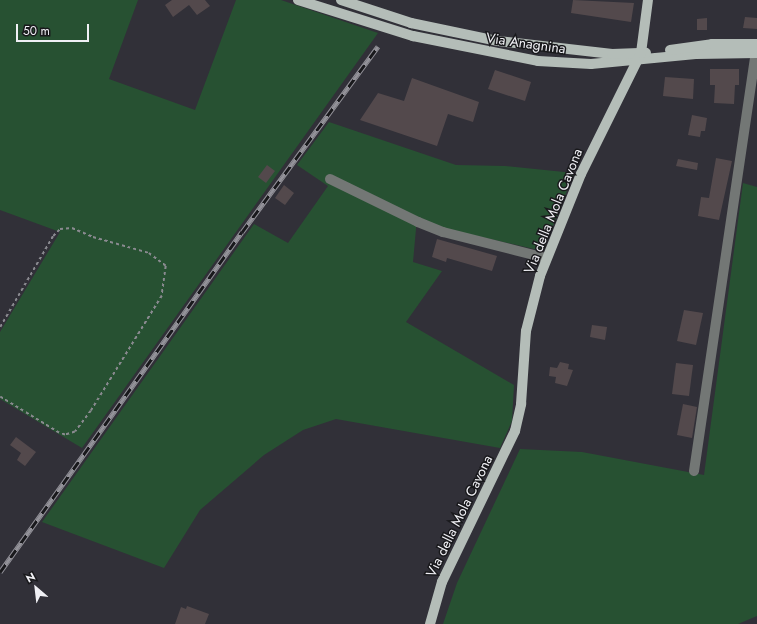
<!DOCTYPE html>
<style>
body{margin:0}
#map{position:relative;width:757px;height:624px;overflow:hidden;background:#313038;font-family:Jost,sans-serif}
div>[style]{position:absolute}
.green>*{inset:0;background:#275132}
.building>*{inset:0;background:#53494c}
.path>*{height:1.5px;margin-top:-0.75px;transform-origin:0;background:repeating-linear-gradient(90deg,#8a8a90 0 3px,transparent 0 6px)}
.minor>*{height:10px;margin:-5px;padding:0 5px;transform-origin:5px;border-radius:5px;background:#737775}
.major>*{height:10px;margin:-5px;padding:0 5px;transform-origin:5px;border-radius:5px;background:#b4bdb8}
.rail>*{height:4.5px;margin-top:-2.25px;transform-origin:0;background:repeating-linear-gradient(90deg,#19191c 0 9px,#939299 0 18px);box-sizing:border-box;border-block:1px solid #939299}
span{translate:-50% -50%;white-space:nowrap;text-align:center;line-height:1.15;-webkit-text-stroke:3px #19191c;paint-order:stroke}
.street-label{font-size:14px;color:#f0f0f5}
.north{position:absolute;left:16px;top:568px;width:40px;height:40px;-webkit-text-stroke:3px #19191c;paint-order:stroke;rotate:332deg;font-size:11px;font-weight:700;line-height:16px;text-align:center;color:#f0f0f5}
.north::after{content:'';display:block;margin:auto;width:14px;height:18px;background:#f0f0f5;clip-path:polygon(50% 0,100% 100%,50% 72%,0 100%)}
.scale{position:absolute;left:16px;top:24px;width:73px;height:18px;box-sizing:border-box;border:2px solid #f0f0f5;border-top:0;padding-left:5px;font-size:12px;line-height:14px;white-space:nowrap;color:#f0f0f5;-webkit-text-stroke:3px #19191c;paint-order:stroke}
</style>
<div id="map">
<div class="green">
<i style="clip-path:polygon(0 0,138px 0,109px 79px,195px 110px,236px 0,281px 0,378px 33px,82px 448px,0 399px,0 332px,60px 232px,0 210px)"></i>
<i style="clip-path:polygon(329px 122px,456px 165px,505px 166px,574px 173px,543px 251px,450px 230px,417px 218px,413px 262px,442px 271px,406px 322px,514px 385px,512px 421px,500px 448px,336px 419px,303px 430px,264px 455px,200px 510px,164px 568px,42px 522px,254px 224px,288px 243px,328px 186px,297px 165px)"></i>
<i style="clip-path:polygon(743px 183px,757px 187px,757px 616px,738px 624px,443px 624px,457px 583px,520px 449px,582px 452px,704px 475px)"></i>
</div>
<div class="building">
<i style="clip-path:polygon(172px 0,205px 0,210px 6px,197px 15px,189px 5px,173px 17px,165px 5px)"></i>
<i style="clip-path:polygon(573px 0,634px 3px,631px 22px,571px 13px)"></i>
<i style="clip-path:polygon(745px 17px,757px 18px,757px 29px,743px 28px)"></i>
<i style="clip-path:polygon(707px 18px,707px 30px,697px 30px,697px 19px)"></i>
<i style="clip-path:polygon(710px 69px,739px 69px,739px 85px,735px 85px,734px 104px,714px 103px,715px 85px,710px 85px)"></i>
<i style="clip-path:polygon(495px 70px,531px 82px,525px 101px,488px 89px)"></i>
<i style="clip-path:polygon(665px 77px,694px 79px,693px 99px,663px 96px)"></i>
<i style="clip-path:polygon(412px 78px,479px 102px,473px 122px,448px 114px,437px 146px,360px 120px,378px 93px,404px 101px)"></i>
<i style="clip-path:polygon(692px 115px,707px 118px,705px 131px,701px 131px,700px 137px,688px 135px)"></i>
<i style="clip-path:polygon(716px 158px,732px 161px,719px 220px,698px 216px,701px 197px,709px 198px)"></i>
<i style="clip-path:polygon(678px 159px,698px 163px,697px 170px,676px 166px)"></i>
<i style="clip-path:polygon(267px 165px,275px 171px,266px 183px,258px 177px)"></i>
<i style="clip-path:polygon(284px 185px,294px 193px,285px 205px,275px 198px)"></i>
<i style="clip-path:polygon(437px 239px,497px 256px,492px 271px,447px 258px,446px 262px,432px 257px)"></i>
<i style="clip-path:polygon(684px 310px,703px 313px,696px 345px,677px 341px)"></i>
<i style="clip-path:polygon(592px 325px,607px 327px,605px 340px,590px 337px)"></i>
<i style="clip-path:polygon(560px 362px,569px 364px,568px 369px,573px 370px,567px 386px,555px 383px,556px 377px,549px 376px,550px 367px,557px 368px)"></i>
<i style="clip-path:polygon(676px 363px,693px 365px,689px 396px,672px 394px)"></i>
<i style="clip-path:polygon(683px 404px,697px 407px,692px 438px,677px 435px)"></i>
<i style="clip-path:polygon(16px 437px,36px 452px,25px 466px,17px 460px,21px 453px,10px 445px)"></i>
<i style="clip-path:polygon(187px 606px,209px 614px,205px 624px,175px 624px,181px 607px,186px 609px)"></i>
</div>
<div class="path">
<i style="left:0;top:327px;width:105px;rotate:-59.8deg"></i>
<i style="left:53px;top:236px;width:10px;rotate:-45deg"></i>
<i style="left:60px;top:229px;width:12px;rotate:-5deg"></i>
<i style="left:72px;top:228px;width:23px;rotate:23deg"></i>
<i style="left:93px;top:237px;width:58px;rotate:15.9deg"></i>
<i style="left:149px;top:253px;width:21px;rotate:37deg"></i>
<i style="left:166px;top:266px;width:30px;rotate:98deg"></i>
<i style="left:162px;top:296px;width:135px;rotate:121.7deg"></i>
<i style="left:91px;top:411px;width:26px;rotate:127deg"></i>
<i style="left:75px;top:432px;width:10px;rotate:163deg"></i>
<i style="left:65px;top:435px;width:6px;rotate:-162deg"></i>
<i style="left:59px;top:433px;width:69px;rotate:-148.6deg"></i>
</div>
<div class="minor">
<i style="left:330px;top:179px;width:98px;rotate:26deg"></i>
<i style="left:418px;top:222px;width:27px;rotate:22deg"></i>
<i style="left:443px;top:232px;width:106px;rotate:14.2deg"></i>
<i style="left:694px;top:471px;width:423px;rotate:-81.6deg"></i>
</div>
<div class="major">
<i style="left:298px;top:0;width:121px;rotate:17.4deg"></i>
<i style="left:413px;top:36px;width:127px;rotate:11.3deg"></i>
<i style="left:538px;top:61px;width:53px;rotate:3.2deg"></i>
<i style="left:591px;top:64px;width:105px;rotate:-5.4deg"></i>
<i style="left:696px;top:54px;width:61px;rotate:-0.9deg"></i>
<i style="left:341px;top:0;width:74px;rotate:18.2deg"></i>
<i style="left:411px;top:23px;width:89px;rotate:11.7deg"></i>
<i style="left:498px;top:41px;width:115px;rotate:6.5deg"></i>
<i style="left:612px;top:54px;width:34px;rotate:-2deg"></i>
<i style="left:670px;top:50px;width:42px;rotate:-8.1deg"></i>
<i style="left:712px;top:44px;width:45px"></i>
<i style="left:430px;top:624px;width:44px;rotate:-74.1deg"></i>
<i style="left:442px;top:582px;width:168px;rotate:-64.2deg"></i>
<i style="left:515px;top:431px;width:28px;rotate:-77deg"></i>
<i style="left:521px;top:404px;width:73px;rotate:-86.1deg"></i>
<i style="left:526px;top:331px;width:57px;rotate:-75.7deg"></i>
<i style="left:540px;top:276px;width:110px;rotate:-68.1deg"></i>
<i style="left:581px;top:174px;width:135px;rotate:-63.6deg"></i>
<i style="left:641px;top:53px;width:53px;rotate:-82.5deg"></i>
</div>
<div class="rail">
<i style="left:0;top:572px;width:417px;rotate:-54.6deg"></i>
<i style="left:242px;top:232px;width:230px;rotate:-53.8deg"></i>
</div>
<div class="street-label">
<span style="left:526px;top:43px;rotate:8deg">Via Anagnina</span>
<span style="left:553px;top:211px;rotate:-68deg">Via della Mola Cavona</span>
<span style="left:459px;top:516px;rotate:-64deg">Via della Mola Cavona</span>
</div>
<div class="north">N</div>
<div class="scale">50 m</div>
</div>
